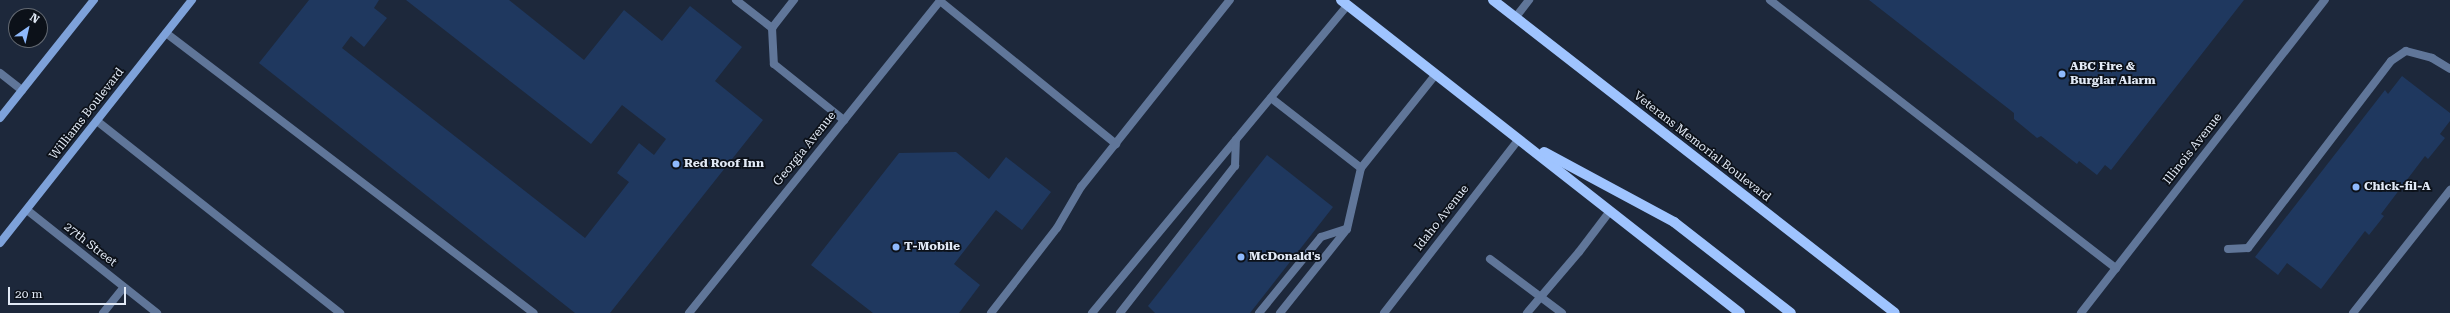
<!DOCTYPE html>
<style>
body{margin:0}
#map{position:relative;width:2450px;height:313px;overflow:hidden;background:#1d283b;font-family:"Roboto Serif",serif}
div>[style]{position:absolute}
.building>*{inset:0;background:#1f385f}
.service>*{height:8px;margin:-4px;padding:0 4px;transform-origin:4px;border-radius:4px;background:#607699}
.minor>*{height:8px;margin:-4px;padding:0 4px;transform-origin:4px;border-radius:4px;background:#607699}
.secondary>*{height:8px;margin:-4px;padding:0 4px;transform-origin:4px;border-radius:4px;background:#7ea2da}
.primary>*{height:10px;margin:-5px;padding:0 5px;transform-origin:5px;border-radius:5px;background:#9fc4ff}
.dots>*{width:11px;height:11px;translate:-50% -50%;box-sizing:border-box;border:2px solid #0c1119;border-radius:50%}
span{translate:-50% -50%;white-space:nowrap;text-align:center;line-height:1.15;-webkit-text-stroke:3.5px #0c1119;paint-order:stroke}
.poi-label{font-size:12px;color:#e2eaf6;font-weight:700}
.left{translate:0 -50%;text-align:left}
.street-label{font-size:12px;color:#e2eaf6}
.north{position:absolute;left:8px;top:8px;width:40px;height:40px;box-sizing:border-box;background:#0c1119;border:1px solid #626871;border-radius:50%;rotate:34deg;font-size:11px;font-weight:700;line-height:16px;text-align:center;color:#e2eaf6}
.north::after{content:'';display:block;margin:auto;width:14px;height:18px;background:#8eb9fc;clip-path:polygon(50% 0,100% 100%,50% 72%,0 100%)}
.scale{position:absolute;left:8px;top:287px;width:118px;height:18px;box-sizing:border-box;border:2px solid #e2eaf6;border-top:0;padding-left:5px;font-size:12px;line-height:14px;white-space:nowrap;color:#e2eaf6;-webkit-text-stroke:3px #0c1119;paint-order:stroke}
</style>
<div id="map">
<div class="building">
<i style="clip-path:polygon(309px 0,379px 0,374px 8px,387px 18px,364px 47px,351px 36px,342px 48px,585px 238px,629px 182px,617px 173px,639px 143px,654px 155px,666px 139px,622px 105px,591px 144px,406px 0,509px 0,584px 60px,624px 10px,662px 41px,690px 6px,742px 47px,715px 81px,763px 120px,610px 313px,575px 313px,259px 63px)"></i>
<i style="clip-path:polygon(1869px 0,2244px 0,2111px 170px,2105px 165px,2097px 175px,2079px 161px,2077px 164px,2041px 136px,2037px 138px,2014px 119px,2014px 113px)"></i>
<i style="clip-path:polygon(2402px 76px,2450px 113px,2450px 121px,2440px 134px,2445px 138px,2428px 159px,2425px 156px,2381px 214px,2384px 216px,2369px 235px,2365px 231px,2321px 289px,2287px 263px,2278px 275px,2255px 257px,2385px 90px,2388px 94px)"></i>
<i style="clip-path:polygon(956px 152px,989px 179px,1006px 157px,1051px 192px,1022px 230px,996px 210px,954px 264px,980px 285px,959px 313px,873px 313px,811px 265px,899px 153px)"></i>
<i style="clip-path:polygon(1267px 155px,1333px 207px,1250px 313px,1155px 313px,1148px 306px)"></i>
</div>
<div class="service">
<i style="left:736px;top:0;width:46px;rotate:37.9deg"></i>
<i style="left:772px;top:28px;width:36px;rotate:-52deg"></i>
<i style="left:1770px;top:0;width:438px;rotate:37.8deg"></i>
<i style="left:940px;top:1px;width:227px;rotate:39.1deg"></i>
<i style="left:1515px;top:18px;width:23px;rotate:-52deg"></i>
<i style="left:772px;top:28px;width:36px;rotate:87deg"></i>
<i style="left:774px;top:64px;width:90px;rotate:38.7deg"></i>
<i style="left:166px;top:33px;width:462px;rotate:37.3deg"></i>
<i style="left:0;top:73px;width:28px;rotate:38deg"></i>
<i style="left:1271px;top:98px;width:114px;rotate:37.9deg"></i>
<i style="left:97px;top:121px;width:310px;rotate:38.3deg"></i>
<i style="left:2228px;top:249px;width:20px;rotate:-3deg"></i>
<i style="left:2248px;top:248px;width:235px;rotate:-52.6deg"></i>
<i style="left:2391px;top:61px;width:18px;rotate:-34deg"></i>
<i style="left:2406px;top:51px;width:27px;rotate:15deg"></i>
<i style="left:2432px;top:58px;width:21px;rotate:31deg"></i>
<i style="left:1490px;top:259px;width:90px;rotate:36.9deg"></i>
<i style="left:103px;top:313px;width:33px;rotate:-51deg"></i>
<i style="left:991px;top:313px;width:108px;rotate:-52.2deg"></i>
<i style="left:1057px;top:228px;width:48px;rotate:-59.7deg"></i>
<i style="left:1081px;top:187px;width:239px;rotate:-51.5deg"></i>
<i style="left:1092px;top:313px;width:400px;rotate:-50.3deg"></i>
<i style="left:1120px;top:313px;width:187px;rotate:-52deg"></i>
<i style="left:1235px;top:166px;width:26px;rotate:-88deg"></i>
<i style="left:1259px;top:313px;width:98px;rotate:-50.8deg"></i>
<i style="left:1321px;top:237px;width:26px;rotate:-18deg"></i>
<i style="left:1280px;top:313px;width:107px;rotate:-51.4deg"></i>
<i style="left:1347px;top:229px;width:63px;rotate:-77.1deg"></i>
<i style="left:1361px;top:168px;width:120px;rotate:-51.4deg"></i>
<i style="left:1527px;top:313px;width:80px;rotate:-49.6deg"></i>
<i style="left:1579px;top:252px;width:51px;rotate:-52.9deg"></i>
<i style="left:2353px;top:313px;width:157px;rotate:-51.7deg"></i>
</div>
<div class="minor">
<i style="left:27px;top:210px;width:166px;rotate:38.4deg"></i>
<i style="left:689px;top:313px;width:402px;rotate:-51.2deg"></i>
<i style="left:1384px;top:313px;width:220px;rotate:-52.2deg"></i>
<i style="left:2081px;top:313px;width:397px;rotate:-52.1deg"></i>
</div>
<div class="secondary">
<i style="left:0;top:118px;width:151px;rotate:-51.5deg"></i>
<i style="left:0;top:243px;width:310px;rotate:-51.7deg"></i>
</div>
<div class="primary">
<i style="left:1341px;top:0;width:507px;rotate:38.11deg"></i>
<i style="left:1493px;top:0;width:509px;rotate:37.9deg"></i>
<i style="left:1544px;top:152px;width:148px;rotate:28.3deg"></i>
<i style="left:1674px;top:222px;width:148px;rotate:37.9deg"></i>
</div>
<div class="dots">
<i style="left:2062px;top:74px;background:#8eb9fc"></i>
<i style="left:676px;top:164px;background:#8eb9fc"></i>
<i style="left:2356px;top:187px;background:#8eb9fc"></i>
<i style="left:896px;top:247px;background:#8eb9fc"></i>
<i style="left:1241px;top:257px;background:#8eb9fc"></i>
</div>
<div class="poi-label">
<span class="left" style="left:2070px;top:74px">ABC Fire &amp;<br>Burglar Alarm</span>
<span class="left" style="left:684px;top:164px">Red Roof Inn</span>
<span class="left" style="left:2364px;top:187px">Chick-fil-A</span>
<span class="left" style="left:904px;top:247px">T-Mobile</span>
<span class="left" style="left:1249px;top:257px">McDonald's</span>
</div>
<div class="street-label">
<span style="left:87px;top:114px;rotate:-52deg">Williams Boulevard</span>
<span style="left:1702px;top:147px;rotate:38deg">Veterans Memorial Boulevard</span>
<span style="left:805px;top:149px;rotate:-51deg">Georgia Avenue</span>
<span style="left:2193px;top:149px;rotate:-52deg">Illinois Avenue</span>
<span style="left:1442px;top:218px;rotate:-52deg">Idaho Avenue</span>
<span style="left:90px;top:245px;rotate:38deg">27th Street</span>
</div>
<div class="north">N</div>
<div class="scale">20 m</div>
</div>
